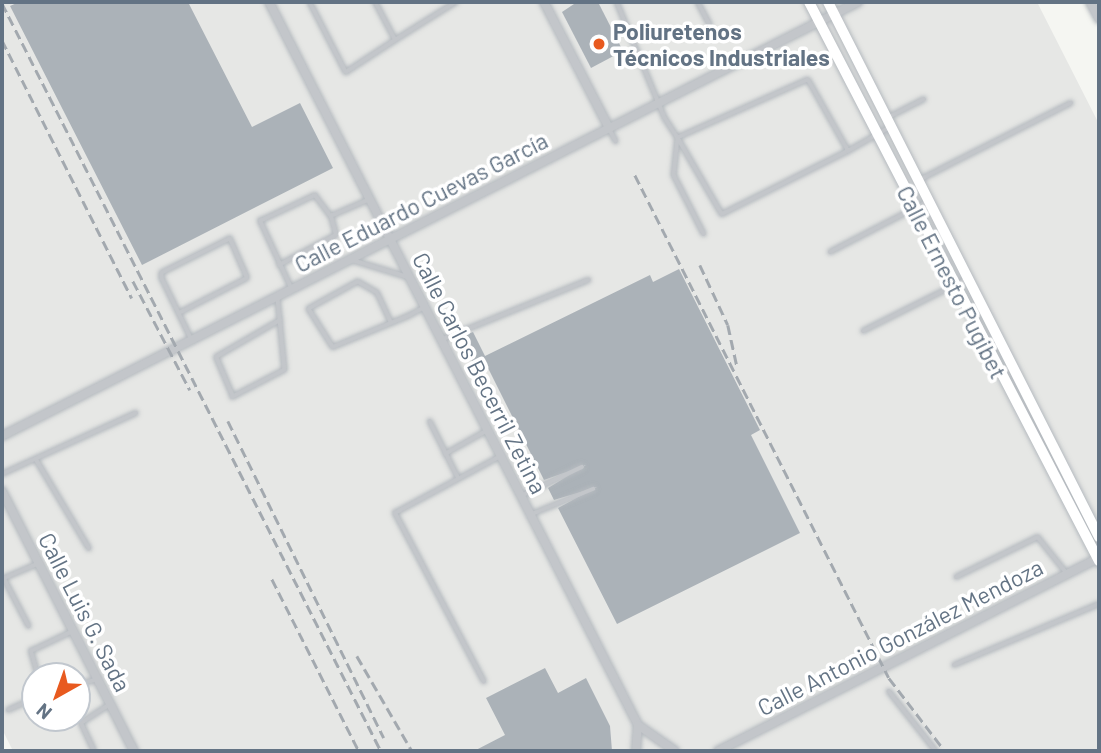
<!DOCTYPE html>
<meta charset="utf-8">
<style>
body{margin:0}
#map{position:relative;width:1101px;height:753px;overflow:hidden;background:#f5f6f2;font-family:Barlow,sans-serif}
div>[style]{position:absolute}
.built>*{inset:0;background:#e6e7e5}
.building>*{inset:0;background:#abb2b8}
.roads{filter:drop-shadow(0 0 2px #b5babf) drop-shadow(0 0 2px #b5babf)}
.lane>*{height:3.5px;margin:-1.75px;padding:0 1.75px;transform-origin:1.75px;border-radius:1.75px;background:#c3c6ca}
.street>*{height:8px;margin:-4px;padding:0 4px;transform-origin:4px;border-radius:4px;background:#c3c6ca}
.secondary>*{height:10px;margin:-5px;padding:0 5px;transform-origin:5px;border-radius:5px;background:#fff}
.rail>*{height:2.5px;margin-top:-1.25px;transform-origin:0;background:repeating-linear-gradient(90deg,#a3a9af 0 10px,transparent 0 15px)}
.dots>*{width:19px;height:19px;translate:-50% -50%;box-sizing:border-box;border:4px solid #fff;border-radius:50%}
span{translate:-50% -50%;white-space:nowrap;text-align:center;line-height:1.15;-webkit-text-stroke:7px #fff;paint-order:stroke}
.poi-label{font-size:23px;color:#637384;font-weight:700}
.left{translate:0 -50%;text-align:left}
.street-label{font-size:23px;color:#637384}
.frame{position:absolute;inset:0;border:4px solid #637384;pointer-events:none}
.north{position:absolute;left:21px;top:662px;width:70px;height:70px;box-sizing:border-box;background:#fff;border:2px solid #c1c7ce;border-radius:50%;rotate:220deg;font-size:19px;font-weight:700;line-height:28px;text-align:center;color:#637384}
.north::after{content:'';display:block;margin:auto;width:24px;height:32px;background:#e85a1f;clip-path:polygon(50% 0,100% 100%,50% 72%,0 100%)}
</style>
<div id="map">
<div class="built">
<i style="clip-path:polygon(evenodd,2px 2px,1037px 2px,1099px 124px,1099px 751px,13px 751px,2px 729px,2px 2px,35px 676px,77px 676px,77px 718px,35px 718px,35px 676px)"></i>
</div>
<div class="building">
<i style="clip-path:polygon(19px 2px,188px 2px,252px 127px,300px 103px,333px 168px,142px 265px,10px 6px)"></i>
<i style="clip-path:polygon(577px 2px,598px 2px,623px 51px,591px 68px,562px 12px)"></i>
<i style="clip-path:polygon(679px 269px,760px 430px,751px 435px,800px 533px,617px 624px,558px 508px,597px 487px,554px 500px,548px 488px,586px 465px,544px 480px,486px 364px,476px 369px,460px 337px,473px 332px,485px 356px,650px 275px,653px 282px)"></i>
<i style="clip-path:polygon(545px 668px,558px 693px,586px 678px,610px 726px,612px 751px,474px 751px,505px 735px,486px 698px)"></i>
</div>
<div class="roads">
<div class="lane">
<i style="left:310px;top:2px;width:79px;rotate:62.8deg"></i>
<i style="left:346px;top:72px;width:59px;rotate:-33.1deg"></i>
<i style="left:395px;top:40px;width:43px;rotate:-117.8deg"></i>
<i style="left:617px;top:2px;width:126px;rotate:67.5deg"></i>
<i style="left:665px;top:118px;width:24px;rotate:57deg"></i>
<i style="left:678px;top:138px;width:88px;rotate:59.9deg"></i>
<i style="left:722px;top:214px;width:141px;rotate:-26.6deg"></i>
<i style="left:848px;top:151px;width:81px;rotate:-119.4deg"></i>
<i style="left:808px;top:80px;width:142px;rotate:156deg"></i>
<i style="left:678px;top:138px;width:37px;rotate:96deg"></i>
<i style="left:674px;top:175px;width:66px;rotate:63deg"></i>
<i style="left:698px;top:2px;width:26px;rotate:62deg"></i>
<i style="left:395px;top:40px;width:72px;rotate:-31.9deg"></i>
<i style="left:889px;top:117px;width:39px;rotate:-27deg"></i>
<i style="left:609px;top:128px;width:15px;rotate:62deg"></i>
<i style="left:848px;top:151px;width:48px;rotate:-29.7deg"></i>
<i style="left:921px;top:179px;width:168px;rotate:-26.9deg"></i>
<i style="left:830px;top:252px;width:109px;rotate:-27.3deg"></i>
<i style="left:352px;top:260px;width:59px;rotate:16.9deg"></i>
<i style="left:279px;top:265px;width:64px;rotate:-27.8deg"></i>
<i style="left:336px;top:235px;width:20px;rotate:-105deg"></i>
<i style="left:291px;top:288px;width:74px;rotate:-114.8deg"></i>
<i style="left:260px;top:221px;width:61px;rotate:-25.3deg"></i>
<i style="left:315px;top:195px;width:26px;rotate:53deg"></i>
<i style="left:331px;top:216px;width:43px;rotate:-23.6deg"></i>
<i style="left:278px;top:299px;width:71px;rotate:84.4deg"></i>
<i style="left:285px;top:370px;width:59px;rotate:152.6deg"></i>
<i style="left:233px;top:397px;width:43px;rotate:-113deg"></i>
<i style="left:216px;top:357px;width:74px;rotate:-30deg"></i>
<i style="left:179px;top:313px;width:76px;rotate:-27.2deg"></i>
<i style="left:247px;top:278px;width:43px;rotate:-113.6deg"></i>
<i style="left:230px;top:239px;width:76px;rotate:153.4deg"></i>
<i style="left:162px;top:273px;width:5px;rotate:90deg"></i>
<i style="left:162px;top:278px;width:67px;rotate:64.2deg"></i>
<i style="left:391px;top:323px;width:33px;rotate:-115deg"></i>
<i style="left:377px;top:293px;width:22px;rotate:-150deg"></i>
<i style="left:358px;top:282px;width:56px;rotate:151.1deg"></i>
<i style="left:309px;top:309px;width:45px;rotate:57.7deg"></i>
<i style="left:333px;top:347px;width:81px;rotate:-22.5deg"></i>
<i style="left:408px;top:316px;width:17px;rotate:-28deg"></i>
<i style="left:863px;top:331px;width:114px;rotate:-26.6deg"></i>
<i style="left:443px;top:339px;width:157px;rotate:-22.1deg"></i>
<i style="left:430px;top:421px;width:63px;rotate:63.4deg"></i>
<i style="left:445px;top:454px;width:47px;rotate:-29.3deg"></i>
<i style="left:36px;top:459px;width:104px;rotate:59.2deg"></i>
<i style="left:2px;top:474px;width:147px;rotate:-24.5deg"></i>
<i style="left:523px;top:495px;width:65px;rotate:-25.4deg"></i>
<i style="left:532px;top:514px;width:66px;rotate:-22.3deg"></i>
<i style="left:956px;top:577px;width:91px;rotate:-26deg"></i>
<i style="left:1038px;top:537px;width:45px;rotate:51.3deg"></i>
<i style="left:4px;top:578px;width:54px;rotate:62.5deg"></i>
<i style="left:2px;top:579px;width:38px;rotate:-23deg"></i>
<i style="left:954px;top:665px;width:157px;rotate:-22.8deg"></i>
<i style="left:38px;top:676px;width:26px;rotate:-106deg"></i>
<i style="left:31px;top:651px;width:44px;rotate:-25.4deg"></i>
<i style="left:484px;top:682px;width:191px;rotate:-117.8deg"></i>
<i style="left:395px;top:513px;width:118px;rotate:-28.3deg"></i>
<i style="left:77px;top:685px;width:19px;rotate:-16deg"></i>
<i style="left:889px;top:691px;width:76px;rotate:51.9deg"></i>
<i style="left:8px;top:710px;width:30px;rotate:-24deg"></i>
<i style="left:94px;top:751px;width:31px;rotate:-115deg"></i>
<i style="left:81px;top:723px;width:33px;rotate:-33deg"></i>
</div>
<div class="street">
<i style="left:269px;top:2px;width:812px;rotate:62.96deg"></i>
<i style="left:638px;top:725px;width:45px;rotate:35.1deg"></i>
<i style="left:544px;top:2px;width:142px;rotate:62.7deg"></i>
<i style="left:1090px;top:2px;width:19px;rotate:62deg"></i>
<i style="left:2px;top:436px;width:960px;rotate:-26.89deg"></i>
<i style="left:2px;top:491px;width:292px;rotate:63.1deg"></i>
<i style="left:636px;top:751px;width:26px;rotate:-86deg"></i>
<i style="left:718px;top:751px;width:427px;rotate:-26.9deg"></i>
</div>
<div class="secondary">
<i style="left:809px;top:2px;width:630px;rotate:62.58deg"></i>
<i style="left:828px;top:2px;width:600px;rotate:63.14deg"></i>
</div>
</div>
<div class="rail">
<i style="left:2px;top:3px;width:839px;rotate:63.13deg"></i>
<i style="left:2px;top:40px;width:289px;rotate:63.3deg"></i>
<i style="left:635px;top:175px;width:563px;rotate:63.21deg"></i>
<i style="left:889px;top:678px;width:92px;rotate:52.5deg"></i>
<i style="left:700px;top:265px;width:66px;rotate:65deg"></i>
<i style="left:728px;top:325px;width:42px;rotate:77.6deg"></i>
<i style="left:133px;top:281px;width:123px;rotate:62.4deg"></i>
<i style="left:228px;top:421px;width:353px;rotate:63.8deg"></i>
<i style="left:272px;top:579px;width:193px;rotate:63.2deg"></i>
<i style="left:357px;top:656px;width:110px;rotate:59.9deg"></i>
</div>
<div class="dots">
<i style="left:599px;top:44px;background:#e85a1f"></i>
</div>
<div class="poi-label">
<span class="left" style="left:613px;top:44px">Poliuretenos<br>Técnicos Industriales</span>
</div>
<div class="street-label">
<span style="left:421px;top:202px;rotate:-27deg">Calle Eduardo Cuevas García</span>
<span style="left:952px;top:282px;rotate:63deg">Calle Ernesto Pugibet</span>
<span style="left:480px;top:373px;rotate:63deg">Calle Carlos Becerril Zetina</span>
<span style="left:85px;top:612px;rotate:63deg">Calle Luis G. Sada</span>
<span style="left:900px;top:637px;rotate:-27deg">Calle Antonio González Mendoza</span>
</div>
<div class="frame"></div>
<div class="north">N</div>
</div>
